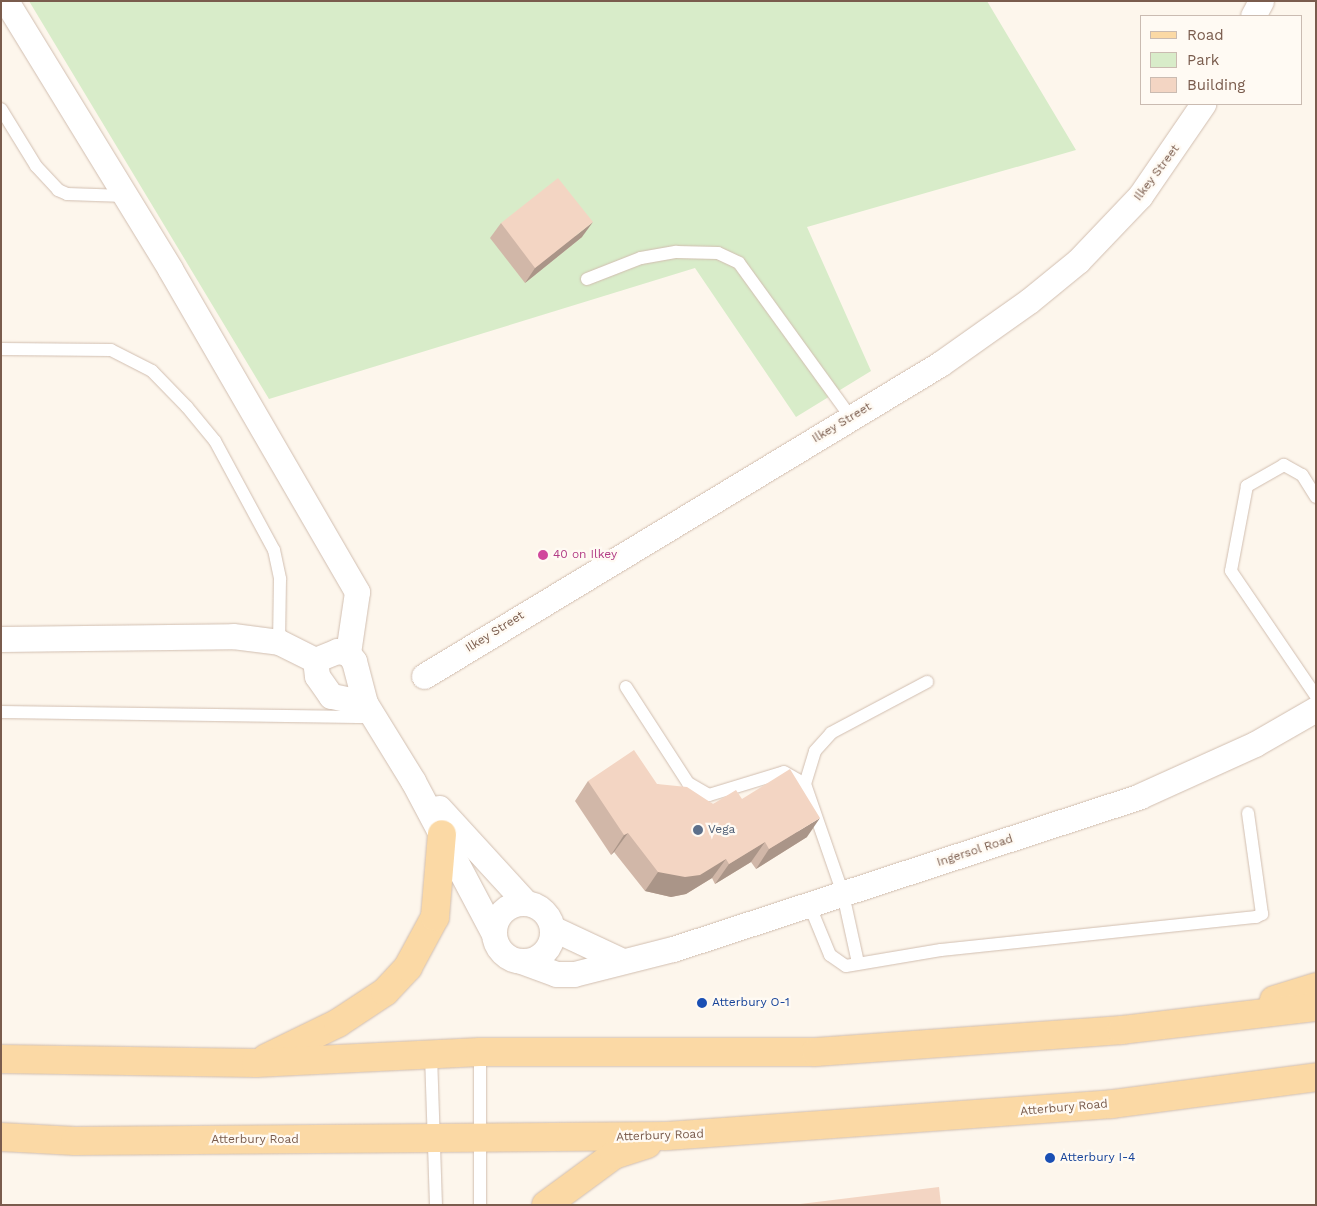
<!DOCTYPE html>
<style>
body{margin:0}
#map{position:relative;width:1317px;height:1206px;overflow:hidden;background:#fdf6ec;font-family:"Work Sans",sans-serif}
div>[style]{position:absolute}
.green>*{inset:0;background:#d8ecc9}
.roads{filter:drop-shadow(0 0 1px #d1beb0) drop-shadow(0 0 1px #d1beb0)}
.lane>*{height:12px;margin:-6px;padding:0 6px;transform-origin:6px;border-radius:6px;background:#fff}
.street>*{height:25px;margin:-12.5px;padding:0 12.5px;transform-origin:12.5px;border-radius:12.5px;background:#fff}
.street>.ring{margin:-12.5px;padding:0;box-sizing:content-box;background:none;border:25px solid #fff;border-radius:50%}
.primary>*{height:28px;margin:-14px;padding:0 14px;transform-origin:14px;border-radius:14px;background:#fbd9a5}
.wall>*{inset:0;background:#d1b7a8}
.shaded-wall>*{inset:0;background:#aa9588}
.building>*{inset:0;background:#f3d5c3}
.dots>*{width:14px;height:14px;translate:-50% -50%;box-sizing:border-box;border:2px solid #fffaf3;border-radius:50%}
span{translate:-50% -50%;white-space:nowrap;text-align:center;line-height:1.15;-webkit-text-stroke:4.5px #fffaf3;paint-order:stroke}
.street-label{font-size:12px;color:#7a5c4d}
.hotel-label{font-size:12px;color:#b23c85}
.left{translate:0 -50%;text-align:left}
.service-label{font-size:12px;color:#4e5e75}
.transit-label{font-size:12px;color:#164399}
.frame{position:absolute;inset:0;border:2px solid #7a5c4d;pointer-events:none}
.legend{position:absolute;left:1140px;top:15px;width:162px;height:90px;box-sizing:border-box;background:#fffaf3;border:1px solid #cabbb1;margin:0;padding:6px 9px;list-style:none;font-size:15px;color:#7a5c4d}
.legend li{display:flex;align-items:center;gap:10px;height:25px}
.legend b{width:25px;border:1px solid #cabbb1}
</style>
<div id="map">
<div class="green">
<i style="clip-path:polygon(29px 1px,987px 1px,1076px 150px,807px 227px,871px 371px,796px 417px,695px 268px,269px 399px)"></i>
</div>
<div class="roads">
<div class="lane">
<i style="left:1px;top:109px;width:67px;rotate:58.4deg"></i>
<i style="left:36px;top:166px;width:33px;rotate:47deg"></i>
<i style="left:58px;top:190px;width:10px;rotate:24deg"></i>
<i style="left:67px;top:194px;width:58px;rotate:2deg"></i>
<i style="left:587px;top:279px;width:58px;rotate:-21.3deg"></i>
<i style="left:641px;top:258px;width:36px;rotate:-10deg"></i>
<i style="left:676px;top:252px;width:42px;rotate:1.4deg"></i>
<i style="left:718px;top:253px;width:23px;rotate:25deg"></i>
<i style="left:739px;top:263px;width:191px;rotate:54.1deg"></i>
<i style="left:1px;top:349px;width:110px;rotate:0.5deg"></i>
<i style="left:111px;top:350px;width:46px;rotate:27.1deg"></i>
<i style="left:152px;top:371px;width:50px;rotate:45.8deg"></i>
<i style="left:187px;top:407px;width:44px;rotate:50.5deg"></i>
<i style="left:215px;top:441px;width:124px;rotate:61.6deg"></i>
<i style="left:274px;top:550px;width:30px;rotate:78deg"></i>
<i style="left:280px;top:579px;width:63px;rotate:90.9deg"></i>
<i style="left:1316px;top:497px;width:26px;rotate:-122deg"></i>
<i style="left:1302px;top:475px;width:21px;rotate:-151deg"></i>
<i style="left:1284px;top:465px;width:43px;rotate:150.4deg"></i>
<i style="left:1247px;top:486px;width:86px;rotate:100.7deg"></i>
<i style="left:1231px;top:571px;width:151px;rotate:55.8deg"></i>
<i style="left:626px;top:687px;width:114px;rotate:57.1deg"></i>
<i style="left:688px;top:783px;width:24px;rotate:30deg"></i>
<i style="left:709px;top:795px;width:78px;rotate:-17deg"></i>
<i style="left:784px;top:772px;width:24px;rotate:30deg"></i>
<i style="left:805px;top:784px;width:116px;rotate:70.9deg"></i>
<i style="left:843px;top:894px;width:71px;rotate:77.7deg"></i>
<i style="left:1px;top:712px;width:375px;rotate:0.8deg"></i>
<i style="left:805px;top:784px;width:34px;rotate:-73deg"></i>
<i style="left:815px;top:751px;width:24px;rotate:-48deg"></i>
<i style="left:831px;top:733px;width:109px;rotate:-28deg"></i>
<i style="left:809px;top:904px;width:55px;rotate:67.6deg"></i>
<i style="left:830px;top:955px;width:19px;rotate:35deg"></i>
<i style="left:846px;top:966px;width:96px;rotate:-9.6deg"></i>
<i style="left:941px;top:950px;width:317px;rotate:-6deg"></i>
<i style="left:1256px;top:917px;width:7px;rotate:-27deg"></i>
<i style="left:1262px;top:914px;width:102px;rotate:-97.9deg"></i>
<i style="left:480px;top:1052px;width:153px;rotate:90deg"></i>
<i style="left:431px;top:1055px;width:150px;rotate:88.1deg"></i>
</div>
<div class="street">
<i style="left:6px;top:1px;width:314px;rotate:58.5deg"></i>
<i style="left:170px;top:269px;width:373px;rotate:59.9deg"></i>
<i style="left:357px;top:592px;width:62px;rotate:98.4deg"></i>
<i style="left:1253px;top:16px;width:17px;rotate:-62deg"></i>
<i style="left:1px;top:639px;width:232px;rotate:-0.7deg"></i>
<i style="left:233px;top:636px;width:46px;rotate:7.4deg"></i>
<i style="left:279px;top:642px;width:40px;rotate:26.6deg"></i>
<i style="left:424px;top:676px;width:603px;rotate:-31.16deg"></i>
<i style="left:940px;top:364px;width:109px;rotate:-35.3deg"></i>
<i style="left:1029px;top:301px;width:63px;rotate:-39.2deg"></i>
<i style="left:1078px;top:261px;width:90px;rotate:-46.4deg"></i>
<i style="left:1140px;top:196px;width:112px;rotate:-55.6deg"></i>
<i style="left:365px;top:703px;width:35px;rotate:-168deg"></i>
<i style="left:331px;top:696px;width:24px;rotate:-125deg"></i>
<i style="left:317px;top:676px;width:16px;rotate:-97deg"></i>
<i style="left:315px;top:660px;width:24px;rotate:-22deg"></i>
<i style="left:337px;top:651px;width:11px;rotate:10deg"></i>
<i style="left:348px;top:653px;width:10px;rotate:53deg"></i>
<i style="left:354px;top:661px;width:43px;rotate:75.3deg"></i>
<i style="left:365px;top:703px;width:92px;rotate:58.4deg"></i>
<i style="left:413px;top:781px;width:173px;rotate:62.1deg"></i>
<i style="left:439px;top:808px;width:129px;rotate:47.5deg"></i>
<i class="ring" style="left:494px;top:903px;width:33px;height:33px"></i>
<i style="left:552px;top:928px;width:75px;rotate:25.2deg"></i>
<i style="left:521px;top:961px;width:37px;rotate:20deg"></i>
<i style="left:556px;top:974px;width:18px"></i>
<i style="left:574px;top:974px;width:102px;rotate:-14.2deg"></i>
<i style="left:673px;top:949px;width:491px;rotate:-18.1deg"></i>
<i style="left:1140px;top:796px;width:126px;rotate:-24.3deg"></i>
<i style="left:1255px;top:744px;width:70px;rotate:-29.8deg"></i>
</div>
<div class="primary">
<i style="left:1274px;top:1000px;width:44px;rotate:-17.2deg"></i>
<i style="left:266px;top:1058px;width:80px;rotate:-25.9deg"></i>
<i style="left:338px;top:1023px;width:56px;rotate:-33.4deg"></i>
<i style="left:385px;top:992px;width:34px;rotate:-47deg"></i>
<i style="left:408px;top:967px;width:57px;rotate:-61.6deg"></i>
<i style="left:435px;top:917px;width:83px;rotate:-85.2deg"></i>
<i style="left:1px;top:1059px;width:255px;rotate:0.9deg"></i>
<i style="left:256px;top:1063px;width:224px;rotate:-2.8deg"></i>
<i style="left:480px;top:1052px;width:336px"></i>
<i style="left:816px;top:1052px;width:307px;rotate:-4.1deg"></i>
<i style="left:1122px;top:1030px;width:195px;rotate:-6.8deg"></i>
<i style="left:1px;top:1137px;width:74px;rotate:3.1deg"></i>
<i style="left:75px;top:1141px;width:592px;rotate:-0.48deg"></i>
<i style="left:667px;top:1136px;width:446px;rotate:-4.1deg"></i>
<i style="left:1112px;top:1104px;width:206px;rotate:-7.5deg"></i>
<i style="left:546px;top:1205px;width:84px;rotate:-36.3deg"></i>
<i style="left:614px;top:1155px;width:35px;rotate:-18deg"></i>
</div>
</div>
<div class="wall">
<i style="clip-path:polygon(501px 223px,582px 237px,525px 283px,490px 238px)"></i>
<i style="clip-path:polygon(588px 781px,657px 784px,713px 804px,742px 799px,807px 837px,756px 869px,751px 862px,715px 884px,712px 878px,686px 894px,671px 897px,645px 891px,614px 852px,611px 855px,575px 801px)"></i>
</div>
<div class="shaded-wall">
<i style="clip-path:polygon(593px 222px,582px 237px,525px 283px,535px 268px)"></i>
<i style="clip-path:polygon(820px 818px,807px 837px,756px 869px,769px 849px)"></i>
<i style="clip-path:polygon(628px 833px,614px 852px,611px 855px,624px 835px)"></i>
<i style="clip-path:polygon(765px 842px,751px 862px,715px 884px,729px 864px)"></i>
<i style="clip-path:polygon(726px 859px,712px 878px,686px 894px,671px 897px,645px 891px,658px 872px)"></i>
</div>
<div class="building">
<i style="clip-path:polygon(558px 178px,593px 222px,535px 268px,501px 223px)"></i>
<i style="clip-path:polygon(634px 750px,657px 784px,687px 787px,713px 804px,736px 790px,742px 799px,790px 769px,820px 818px,769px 849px,765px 842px,729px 864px,726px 859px,700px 875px,685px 877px,658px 872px,628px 833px,624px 835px,588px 781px)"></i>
<i style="clip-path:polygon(939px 1187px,941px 1205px,792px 1205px)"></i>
</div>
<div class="dots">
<i style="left:543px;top:555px;background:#d1479c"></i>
<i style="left:698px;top:830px;background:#5c6f8a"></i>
<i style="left:702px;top:1003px;background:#1a4fb4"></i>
<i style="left:1050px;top:1158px;background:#1a4fb4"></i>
</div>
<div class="street-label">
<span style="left:1157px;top:173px;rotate:-53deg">Ilkey Street</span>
<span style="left:842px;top:423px;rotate:-31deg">Ilkey Street</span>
<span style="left:495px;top:632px;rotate:-32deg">Ilkey Street</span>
<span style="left:975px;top:851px;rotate:-18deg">Ingersol Road</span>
<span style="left:1064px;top:1108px;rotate:-5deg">Atterbury Road</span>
<span style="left:660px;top:1136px;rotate:-2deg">Atterbury Road</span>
<span style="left:255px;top:1140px">Atterbury Road</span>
</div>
<div class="hotel-label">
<span class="left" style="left:553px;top:555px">40 on Ilkey</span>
</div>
<div class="service-label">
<span class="left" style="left:708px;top:830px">Vega</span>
</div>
<div class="transit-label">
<span class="left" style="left:712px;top:1003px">Atterbury O-1</span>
<span class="left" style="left:1060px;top:1158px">Atterbury I-4</span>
</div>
<div class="frame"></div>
<ul class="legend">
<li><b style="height:6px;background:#fbd9a5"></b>Road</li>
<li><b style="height:14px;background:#d8ecc9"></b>Park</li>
<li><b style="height:14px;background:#f3d5c3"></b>Building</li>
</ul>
</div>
